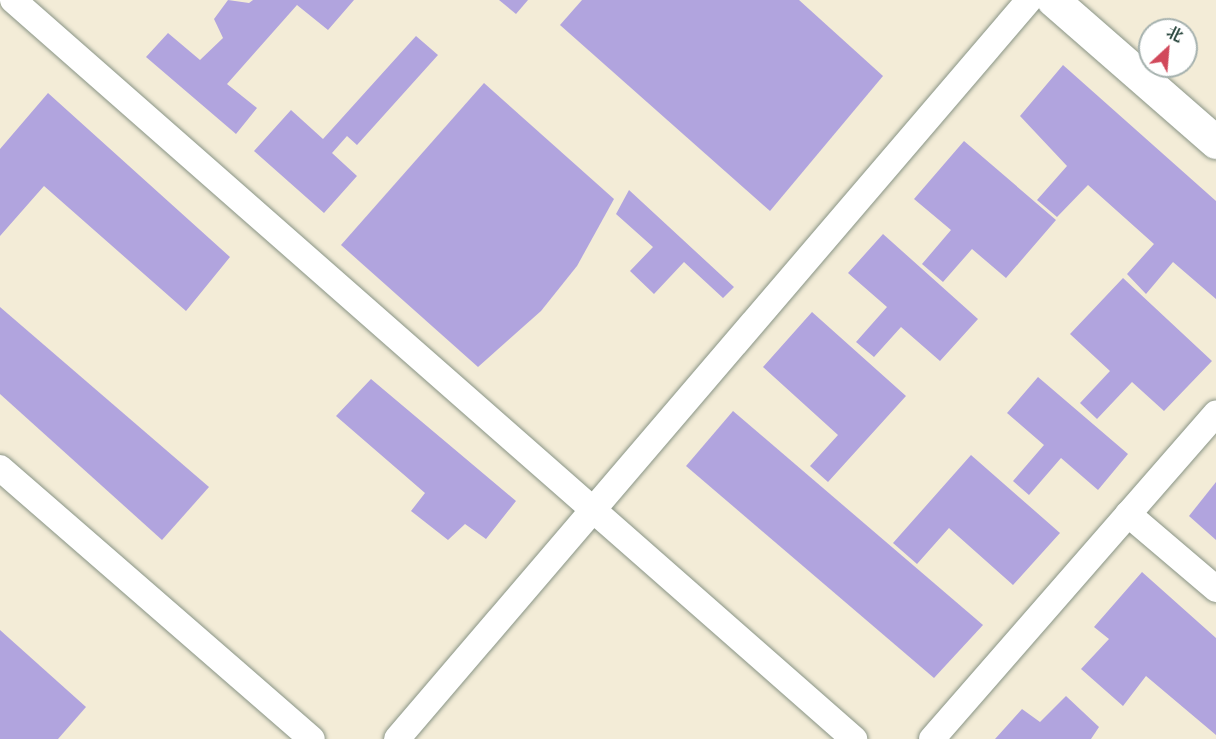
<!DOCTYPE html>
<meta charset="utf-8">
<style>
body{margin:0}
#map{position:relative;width:1216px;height:739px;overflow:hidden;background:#f3ecd7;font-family:"Libre Caslon Text","Noto Serif SC",serif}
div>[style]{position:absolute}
.building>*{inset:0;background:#b1a4de}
.roads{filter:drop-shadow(0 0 2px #899486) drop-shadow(0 0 2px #899486)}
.minor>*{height:26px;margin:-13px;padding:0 13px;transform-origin:13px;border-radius:13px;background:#fff}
.major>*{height:33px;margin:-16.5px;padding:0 16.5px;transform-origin:16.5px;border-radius:16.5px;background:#fff}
span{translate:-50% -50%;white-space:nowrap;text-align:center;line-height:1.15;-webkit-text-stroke:4.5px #fff;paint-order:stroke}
.north{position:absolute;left:1138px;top:18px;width:60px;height:60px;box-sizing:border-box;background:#fff;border:2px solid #a5b1ae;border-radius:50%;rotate:26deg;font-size:16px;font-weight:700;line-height:24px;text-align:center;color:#1f3d34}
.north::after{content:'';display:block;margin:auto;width:21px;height:27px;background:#d1495b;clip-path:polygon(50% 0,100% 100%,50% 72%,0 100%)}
</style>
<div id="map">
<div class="building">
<i style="clip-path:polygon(228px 0,249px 3px,253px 0,354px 0,328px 30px,297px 5px,227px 84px,257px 108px,236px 134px,146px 57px,168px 33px,200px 60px,223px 38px,214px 19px)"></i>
<i style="clip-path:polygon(499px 0,528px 0,516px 14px)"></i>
<i style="clip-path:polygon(582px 0,799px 0,883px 76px,770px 211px,560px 25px)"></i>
<i style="clip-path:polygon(416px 36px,438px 55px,357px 145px,347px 136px,332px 153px,357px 176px,324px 213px,254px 151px,291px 110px,323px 139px)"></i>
<i style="clip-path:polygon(1063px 65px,1216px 201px,1216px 299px,1173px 262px,1146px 294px,1127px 274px,1154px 244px,1088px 185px,1057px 217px,1037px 200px,1067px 166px,1020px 116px)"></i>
<i style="clip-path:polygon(484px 83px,614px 199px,577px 266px,541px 311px,478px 367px,341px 245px)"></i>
<i style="clip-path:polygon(48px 93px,230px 257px,186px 311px,44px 186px,0 236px,0 149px)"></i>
<i style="clip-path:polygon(964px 141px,1056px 220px,1006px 278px,972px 249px,943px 282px,922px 264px,951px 230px,914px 199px)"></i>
<i style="clip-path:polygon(629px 190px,734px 287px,723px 298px,684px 262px,654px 294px,630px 271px,653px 247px,616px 214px)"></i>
<i style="clip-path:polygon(883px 234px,978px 319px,940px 361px,901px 327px,874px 357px,856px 342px,887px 307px,848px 273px)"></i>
<i style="clip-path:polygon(1123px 278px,1212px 361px,1164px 411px,1132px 382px,1097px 419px,1080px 403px,1110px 371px,1070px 334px)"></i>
<i style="clip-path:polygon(0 307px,209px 487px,162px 540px,0 394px)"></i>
<i style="clip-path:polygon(812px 312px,906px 396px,828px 482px,810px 466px,838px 435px,763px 367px)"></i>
<i style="clip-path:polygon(1038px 377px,1128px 454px,1098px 490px,1061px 458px,1029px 495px,1013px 481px,1044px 445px,1007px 413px)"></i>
<i style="clip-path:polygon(371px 379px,516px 501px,486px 539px,465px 524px,448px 540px,411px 511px,425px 493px,336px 416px)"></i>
<i style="clip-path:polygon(733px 411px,983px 625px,934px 678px,686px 466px)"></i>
<i style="clip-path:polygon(971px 455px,1060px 533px,1013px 585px,949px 528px,917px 564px,893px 543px)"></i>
<i style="clip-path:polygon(1216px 482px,1216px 540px,1189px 516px)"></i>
<i style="clip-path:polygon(1142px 572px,1216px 638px,1216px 735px,1146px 676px,1123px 706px,1081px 669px,1109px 639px,1094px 627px)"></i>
<i style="clip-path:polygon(0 630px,86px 707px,58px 739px,0 739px)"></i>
<i style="clip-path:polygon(1066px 696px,1099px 727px,1091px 739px,995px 739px,1022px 709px,1040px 722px)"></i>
</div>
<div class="roads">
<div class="minor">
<i style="left:13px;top:0;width:1120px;rotate:41.31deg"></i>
<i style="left:0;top:468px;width:413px;rotate:41deg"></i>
<i style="left:1128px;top:514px;width:116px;rotate:40.4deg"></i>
<i style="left:397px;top:739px;width:972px;rotate:-49.46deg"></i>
<i style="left:932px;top:739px;width:432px;rotate:-48.9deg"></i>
</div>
<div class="major">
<i style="left:1053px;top:0;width:216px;rotate:41.1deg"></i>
</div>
</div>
<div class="north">北</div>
</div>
